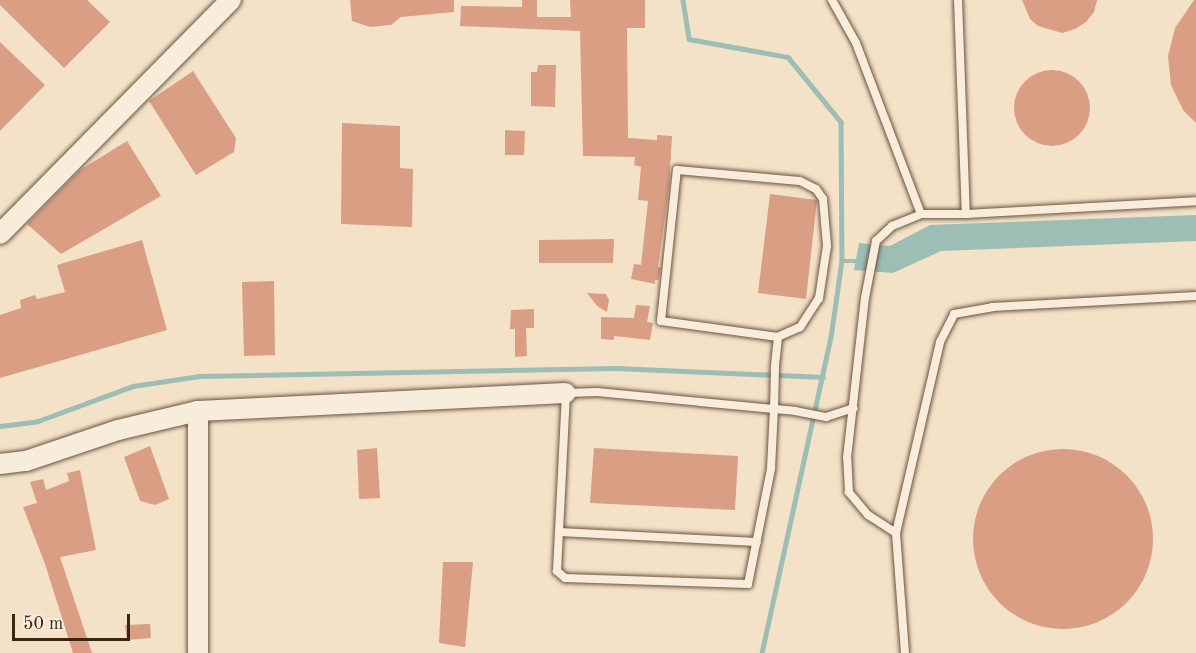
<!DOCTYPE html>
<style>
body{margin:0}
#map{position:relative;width:1196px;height:653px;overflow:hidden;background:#f4e2c8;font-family:"Old Standard TT",serif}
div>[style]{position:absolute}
.water>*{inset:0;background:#9cbeb4}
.stream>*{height:4.5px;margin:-2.25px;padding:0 2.25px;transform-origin:2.25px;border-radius:2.25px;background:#9cbeb4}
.building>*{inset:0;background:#da9e85}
.round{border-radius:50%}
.roads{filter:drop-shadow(0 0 2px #695441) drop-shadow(0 0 2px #695441)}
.service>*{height:8px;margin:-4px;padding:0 4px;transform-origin:4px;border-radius:4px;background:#f8ecdb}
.tertiary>*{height:20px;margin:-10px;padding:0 10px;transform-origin:10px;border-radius:10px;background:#f8ecdb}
span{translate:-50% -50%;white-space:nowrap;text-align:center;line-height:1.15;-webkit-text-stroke:5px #f8ecdb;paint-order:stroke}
.scale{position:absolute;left:12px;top:614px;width:118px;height:27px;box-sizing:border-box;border:3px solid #3b2414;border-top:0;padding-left:8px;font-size:18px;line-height:21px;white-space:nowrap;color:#3b2414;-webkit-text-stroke:4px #f8ecdb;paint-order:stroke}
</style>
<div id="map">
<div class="water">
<i style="clip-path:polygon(1196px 215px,1196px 241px,941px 251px,893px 273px,854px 270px,859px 243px,890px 246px,930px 225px)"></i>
</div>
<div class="stream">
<i style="left:683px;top:0;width:39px;rotate:81deg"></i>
<i style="left:689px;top:39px;width:101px;rotate:10.3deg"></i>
<i style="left:788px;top:57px;width:84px;rotate:50.8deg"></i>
<i style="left:841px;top:122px;width:139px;rotate:89.6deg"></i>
<i style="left:842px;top:261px;width:77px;rotate:98.2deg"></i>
<i style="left:831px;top:337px;width:323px;rotate:102.3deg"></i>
<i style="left:842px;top:261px;width:18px"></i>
<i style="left:0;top:426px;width:38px;rotate:-7deg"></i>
<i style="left:38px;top:421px;width:101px;rotate:-20.2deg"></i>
<i style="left:133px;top:386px;width:67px;rotate:-8.6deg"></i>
<i style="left:199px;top:376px;width:417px;rotate:-1.1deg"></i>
<i style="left:616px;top:368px;width:207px;rotate:2.5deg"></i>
</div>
<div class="building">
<i style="clip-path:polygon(0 0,87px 0,110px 22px,64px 68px,0 5px)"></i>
<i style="clip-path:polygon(350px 0,454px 0,454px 12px,401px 17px,391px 25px,370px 27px,352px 21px)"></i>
<i style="clip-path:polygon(522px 0,537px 0,537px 17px,571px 17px,570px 0,645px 0,645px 28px,627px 28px,628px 138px,657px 140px,657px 135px,672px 136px,669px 187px,658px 267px,661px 268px,658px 280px,655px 280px,655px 284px,631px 279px,634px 264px,641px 265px,648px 201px,638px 200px,641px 167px,634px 165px,635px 157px,583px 156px,580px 31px,460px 26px,461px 6px,522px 7px)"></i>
<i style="clip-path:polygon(1022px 0,1097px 0,1094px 12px,1086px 22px,1075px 29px,1062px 33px,1038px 26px,1030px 19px)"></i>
<i style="clip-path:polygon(1194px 0,1196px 0,1196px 123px,1183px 110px,1171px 85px,1168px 56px,1175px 28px)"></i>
<i style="clip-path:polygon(0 42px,45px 85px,0 131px)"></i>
<i style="clip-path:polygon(538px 65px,556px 65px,555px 107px,531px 106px,531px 72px,537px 72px)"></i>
<i class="round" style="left:1014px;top:70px;width:76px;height:76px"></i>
<i style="clip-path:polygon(193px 71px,236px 138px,234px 152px,196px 175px,149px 101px)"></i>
<i style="clip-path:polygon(342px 123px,400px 126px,400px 168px,413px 169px,412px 227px,341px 224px)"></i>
<i style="clip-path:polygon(505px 130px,525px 131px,524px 155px,505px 155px)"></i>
<i style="clip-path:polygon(127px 141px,161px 196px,61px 254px,27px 224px,80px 170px)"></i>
<i style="clip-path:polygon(770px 194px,817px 200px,806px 299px,758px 293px)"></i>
<i style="clip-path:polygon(614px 239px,613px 263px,539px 263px,539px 240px)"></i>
<i style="clip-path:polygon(142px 240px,167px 330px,0 378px,0 315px,21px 308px,20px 300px,35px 295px,37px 299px,65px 292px,57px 265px)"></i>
<i style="clip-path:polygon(274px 281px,275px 355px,244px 356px,242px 282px)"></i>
<i style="clip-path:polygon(587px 293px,606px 294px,609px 300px,607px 312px,597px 306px)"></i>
<i style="clip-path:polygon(636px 305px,650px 306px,647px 322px,653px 323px,650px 340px,614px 336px,614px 340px,601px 339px,601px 317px,634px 318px)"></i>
<i style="clip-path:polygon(534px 309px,534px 328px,526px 328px,527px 356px,515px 357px,515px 329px,510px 329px,511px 310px)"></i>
<i style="clip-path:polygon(150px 446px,169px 499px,155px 505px,140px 501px,124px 457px)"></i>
<i style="clip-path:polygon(377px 448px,380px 498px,359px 499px,357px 450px)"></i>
<i style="clip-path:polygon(594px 448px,738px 456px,735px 510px,590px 503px)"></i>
<i class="round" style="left:973px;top:449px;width:180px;height:180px"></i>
<i style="clip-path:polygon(80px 470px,96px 550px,60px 557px,92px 653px,73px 653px,45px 564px,23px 507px,37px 503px,30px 482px,43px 479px,46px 490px,69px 481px,67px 473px)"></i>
<i style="clip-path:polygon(443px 562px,473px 562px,465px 647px,439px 643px)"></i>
<i style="clip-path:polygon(150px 624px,151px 638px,127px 640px,125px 625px)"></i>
</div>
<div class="roads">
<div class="service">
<i style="left:832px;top:0;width:49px;rotate:60.8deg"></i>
<i style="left:856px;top:43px;width:183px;rotate:69.2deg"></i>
<i style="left:958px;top:0;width:214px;rotate:87.9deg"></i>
<i style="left:677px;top:170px;width:123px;rotate:5.1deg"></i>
<i style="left:800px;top:181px;width:18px;rotate:27deg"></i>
<i style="left:816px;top:189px;width:12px;rotate:55deg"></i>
<i style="left:823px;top:199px;width:47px;rotate:85.1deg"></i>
<i style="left:827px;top:246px;width:53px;rotate:98.7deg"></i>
<i style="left:819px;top:298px;width:35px;rotate:123deg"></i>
<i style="left:800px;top:327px;width:24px;rotate:156deg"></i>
<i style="left:778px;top:337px;width:118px;rotate:-172.2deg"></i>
<i style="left:661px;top:321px;width:152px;rotate:-84deg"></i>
<i style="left:778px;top:337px;width:31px;rotate:96deg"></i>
<i style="left:775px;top:368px;width:41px;rotate:91.4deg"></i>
<i style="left:774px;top:409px;width:60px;rotate:92.9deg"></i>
<i style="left:771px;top:469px;width:117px;rotate:101.3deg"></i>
<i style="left:748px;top:584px;width:183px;rotate:-178.1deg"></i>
<i style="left:565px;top:578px;width:11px;rotate:-139deg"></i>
<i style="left:557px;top:571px;width:178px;rotate:-87.1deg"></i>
<i style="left:566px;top:393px;width:31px;rotate:-2deg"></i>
<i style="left:597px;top:392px;width:103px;rotate:5.5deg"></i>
<i style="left:700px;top:402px;width:74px;rotate:5.4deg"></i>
<i style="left:774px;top:409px;width:21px;rotate:5deg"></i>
<i style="left:795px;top:411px;width:32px;rotate:11deg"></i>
<i style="left:826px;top:417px;width:29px;rotate:-18deg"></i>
<i style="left:559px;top:532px;width:198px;rotate:2.9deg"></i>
<i style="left:896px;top:533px;width:33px;rotate:-147deg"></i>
<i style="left:868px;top:515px;width:30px;rotate:-130deg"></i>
<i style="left:849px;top:492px;width:34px;rotate:-93deg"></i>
<i style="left:847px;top:458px;width:161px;rotate:-83.6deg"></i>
<i style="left:865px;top:298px;width:58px;rotate:-79.1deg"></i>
<i style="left:876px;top:241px;width:22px;rotate:-43deg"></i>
<i style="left:892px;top:226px;width:31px;rotate:-22deg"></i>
<i style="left:921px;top:214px;width:45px"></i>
<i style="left:966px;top:214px;width:230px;rotate:-3.2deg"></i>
<i style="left:905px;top:653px;width:120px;rotate:-94.3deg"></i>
<i style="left:896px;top:533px;width:196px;rotate:-77deg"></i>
<i style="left:940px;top:342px;width:31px;rotate:-63deg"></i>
<i style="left:954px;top:314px;width:39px;rotate:-10deg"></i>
<i style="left:992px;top:307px;width:204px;rotate:-3.1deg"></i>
</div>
<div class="tertiary">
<i style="left:0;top:234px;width:329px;rotate:-45.4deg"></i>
<i style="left:0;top:464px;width:26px;rotate:-7deg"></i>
<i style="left:26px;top:461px;width:97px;rotate:-18.6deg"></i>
<i style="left:118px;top:430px;width:82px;rotate:-13.4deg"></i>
<i style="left:198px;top:411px;width:368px;rotate:-2.8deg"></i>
<i style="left:198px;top:653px;width:242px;rotate:-90deg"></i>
</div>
</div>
<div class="scale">50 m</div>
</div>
